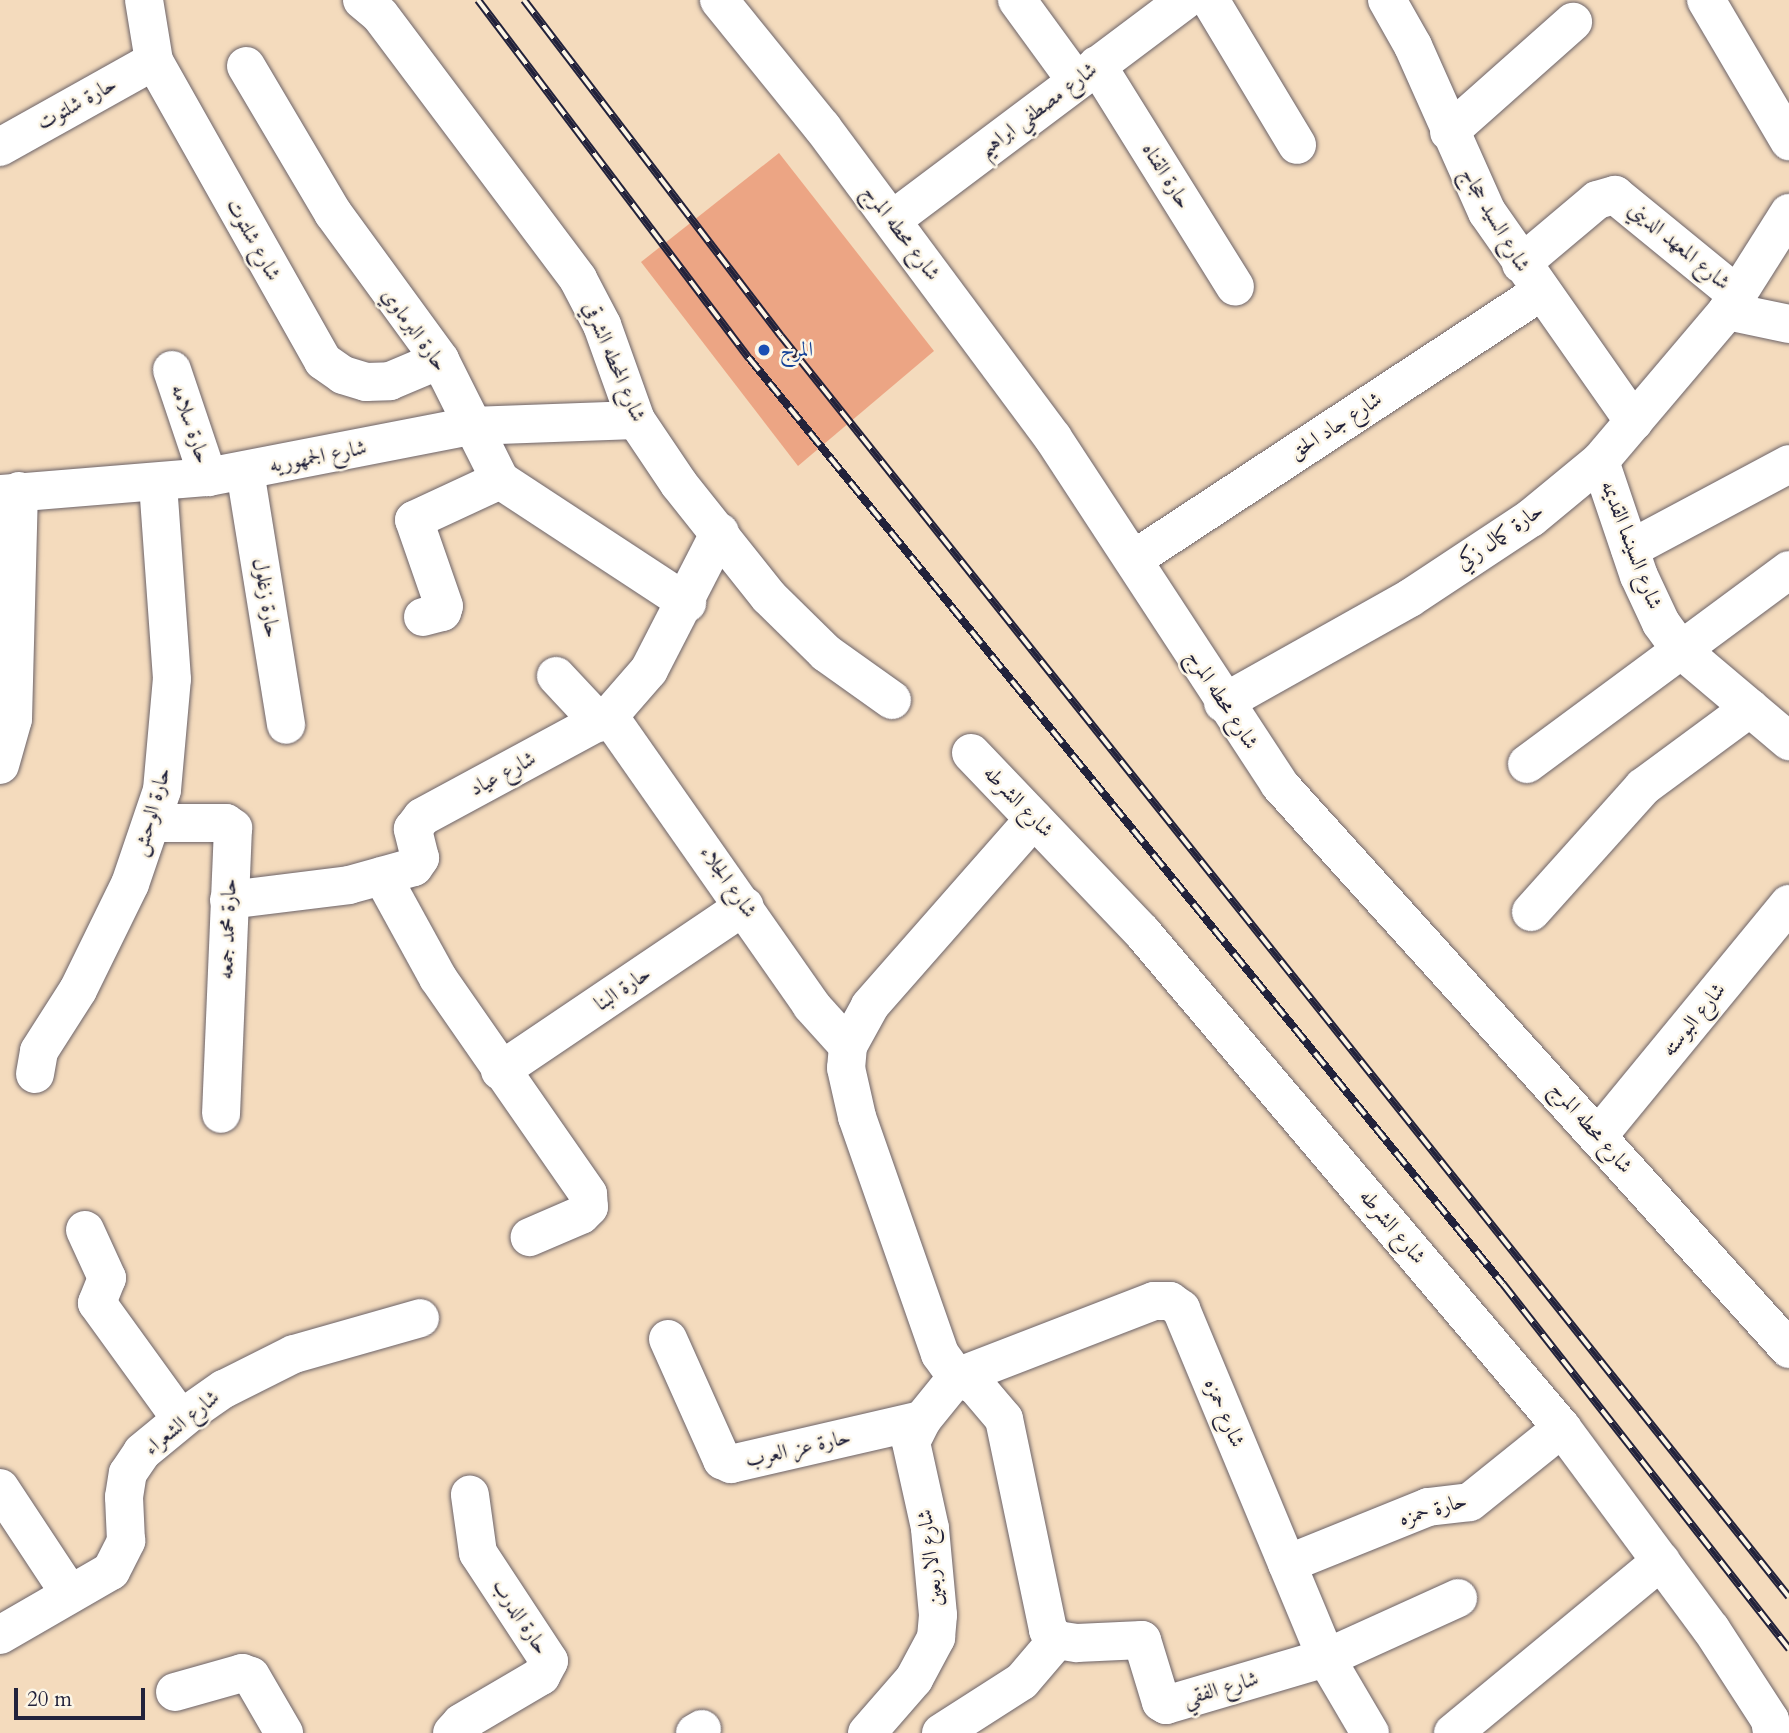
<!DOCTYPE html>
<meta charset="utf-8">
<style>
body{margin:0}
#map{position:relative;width:1789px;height:1733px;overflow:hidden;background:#f4dbbd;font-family:Cardo,Amiri,serif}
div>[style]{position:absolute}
.building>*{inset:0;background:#eca584}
.roads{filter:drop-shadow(0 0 2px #6c6368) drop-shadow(0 0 2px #6c6368)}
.minor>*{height:38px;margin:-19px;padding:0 19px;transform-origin:19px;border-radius:19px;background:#fff}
.secondary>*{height:38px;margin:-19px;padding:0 19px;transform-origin:19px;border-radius:19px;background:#fff}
.rail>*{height:8px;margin-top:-4px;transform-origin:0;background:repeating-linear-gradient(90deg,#fcf5e5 0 16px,#22223b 0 32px);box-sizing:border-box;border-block:2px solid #22223b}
.dots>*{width:19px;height:19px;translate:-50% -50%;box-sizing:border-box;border:4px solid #fcf5e5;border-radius:50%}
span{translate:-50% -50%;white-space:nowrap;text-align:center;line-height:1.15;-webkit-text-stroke:5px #fcf5e5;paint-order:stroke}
.street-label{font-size:21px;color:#22223b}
.transit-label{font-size:21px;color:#164399}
.left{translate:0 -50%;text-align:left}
.scale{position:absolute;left:14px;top:1688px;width:131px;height:32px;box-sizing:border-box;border:4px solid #22223b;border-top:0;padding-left:9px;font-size:21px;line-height:24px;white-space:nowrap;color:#22223b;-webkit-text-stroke:5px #fcf5e5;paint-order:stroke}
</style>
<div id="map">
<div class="building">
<i style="clip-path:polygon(779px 153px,934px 351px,798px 466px,641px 262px)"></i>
</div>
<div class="roads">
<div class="minor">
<i style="left:144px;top:0;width:62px;rotate:80.7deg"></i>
<i style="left:154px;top:61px;width:344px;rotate:60.6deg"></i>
<i style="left:323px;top:361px;width:24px;rotate:35deg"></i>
<i style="left:343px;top:375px;width:24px;rotate:17deg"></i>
<i style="left:366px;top:382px;width:24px;rotate:-2deg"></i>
<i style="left:390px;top:381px;width:54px;rotate:-22.8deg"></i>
<i style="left:362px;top:0;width:23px;rotate:40deg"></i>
<i style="left:380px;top:15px;width:330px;rotate:53.1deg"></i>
<i style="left:578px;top:279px;width:52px;rotate:62.4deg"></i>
<i style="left:602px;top:325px;width:101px;rotate:70.3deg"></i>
<i style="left:636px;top:420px;width:77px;rotate:56.1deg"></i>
<i style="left:679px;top:484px;width:144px;rotate:51.5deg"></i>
<i style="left:769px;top:597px;width:80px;rotate:44.5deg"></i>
<i style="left:826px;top:653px;width:81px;rotate:35.5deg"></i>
<i style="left:1017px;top:0;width:100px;rotate:53.9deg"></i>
<i style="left:1210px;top:0;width:169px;rotate:59deg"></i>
<i style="left:1387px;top:0;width:53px;rotate:60.5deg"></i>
<i style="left:1413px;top:46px;width:182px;rotate:66deg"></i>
<i style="left:1487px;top:212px;width:256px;rotate:55deg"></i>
<i style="left:1706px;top:0;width:164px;rotate:59.5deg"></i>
<i style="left:1097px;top:65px;width:261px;rotate:58.1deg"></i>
<i style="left:246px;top:66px;width:171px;rotate:59.4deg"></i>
<i style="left:333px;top:213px;width:182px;rotate:53.9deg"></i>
<i style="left:440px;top:360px;width:134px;rotate:63.4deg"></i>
<i style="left:500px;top:480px;width:224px;rotate:33.3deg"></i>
<i style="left:1449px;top:132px;width:166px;rotate:-41.6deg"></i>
<i style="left:0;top:147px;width:176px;rotate:-29.2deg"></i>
<i style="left:892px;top:220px;width:366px;rotate:-36.9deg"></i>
<i style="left:1521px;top:264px;width:99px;rotate:-40.1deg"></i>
<i style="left:1597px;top:200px;width:19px;rotate:-16deg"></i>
<i style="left:1615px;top:195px;width:158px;rotate:39.3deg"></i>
<i style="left:1727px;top:311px;width:63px;rotate:11.8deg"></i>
<i style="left:172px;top:370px;width:113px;rotate:71.4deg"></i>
<i style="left:1600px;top:461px;width:121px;rotate:71.3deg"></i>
<i style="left:1639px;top:576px;width:52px;rotate:64.9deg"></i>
<i style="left:1661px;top:623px;width:32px;rotate:54deg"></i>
<i style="left:1680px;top:649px;width:143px;rotate:40.2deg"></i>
<i style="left:245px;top:471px;width:257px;rotate:80.8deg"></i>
<i style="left:0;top:494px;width:209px;rotate:-4.7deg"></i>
<i style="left:208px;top:477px;width:268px;rotate:-11deg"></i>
<i style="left:471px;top:426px;width:165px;rotate:-2.1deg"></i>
<i style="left:1630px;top:549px;width:180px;rotate:-28.1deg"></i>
<i style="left:1134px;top:559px;width:485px;rotate:-33.3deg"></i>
<i style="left:423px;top:617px;width:20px;rotate:-15deg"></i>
<i style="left:442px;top:612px;width:6px;rotate:-72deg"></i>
<i style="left:444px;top:606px;width:91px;rotate:-109.2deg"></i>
<i style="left:414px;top:520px;width:95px;rotate:-24.9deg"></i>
<i style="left:556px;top:676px;width:64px;rotate:46.9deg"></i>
<i style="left:1223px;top:703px;width:214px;rotate:-29.3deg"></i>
<i style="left:1410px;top:598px;width:145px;rotate:-33.5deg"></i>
<i style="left:1531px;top:518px;width:89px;rotate:-39.6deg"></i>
<i style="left:1600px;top:461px;width:197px;rotate:-49.7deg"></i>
<i style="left:1727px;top:311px;width:116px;rotate:-57.7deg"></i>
<i style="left:609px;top:716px;width:353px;rotate:55deg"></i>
<i style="left:811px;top:1005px;width:55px;rotate:47.9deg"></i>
<i style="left:971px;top:753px;width:248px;rotate:46.3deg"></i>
<i style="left:1142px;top:932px;width:650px;rotate:49.74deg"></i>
<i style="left:1562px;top:1428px;width:250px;rotate:53.5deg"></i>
<i style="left:1711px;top:1629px;width:108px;rotate:57deg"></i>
<i style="left:1770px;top:1720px;width:13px;rotate:81deg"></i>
<i style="left:1527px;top:764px;width:326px;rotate:-36.5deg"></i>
<i style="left:0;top:765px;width:48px;rotate:-74.2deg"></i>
<i style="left:13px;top:719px;width:228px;rotate:-88.5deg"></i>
<i style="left:1034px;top:819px;width:249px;rotate:131.3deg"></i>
<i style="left:870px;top:1006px;width:46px;rotate:118.8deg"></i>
<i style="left:848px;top:1046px;width:22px;rotate:95deg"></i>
<i style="left:846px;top:1068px;width:50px;rotate:77.3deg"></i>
<i style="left:857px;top:1117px;width:251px;rotate:70.7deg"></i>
<i style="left:940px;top:1354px;width:29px;rotate:54deg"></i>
<i style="left:957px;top:1377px;width:21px;rotate:25deg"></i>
<i style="left:976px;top:1386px;width:43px;rotate:49.7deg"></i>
<i style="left:1004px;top:1419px;width:216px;rotate:78.2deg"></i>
<i style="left:1048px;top:1630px;width:13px;rotate:48deg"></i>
<i style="left:1057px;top:1640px;width:20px;rotate:9deg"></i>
<i style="left:1077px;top:1643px;width:65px;rotate:-2.6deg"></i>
<i style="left:1142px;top:1640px;width:65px;rotate:73deg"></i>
<i style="left:1161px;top:1702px;width:6px;rotate:31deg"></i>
<i style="left:1166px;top:1705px;width:167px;rotate:-16.4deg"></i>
<i style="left:1326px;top:1658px;width:145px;rotate:-24.4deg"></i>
<i style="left:152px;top:823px;width:74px"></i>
<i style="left:226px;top:823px;width:9px;rotate:36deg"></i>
<i style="left:233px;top:828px;width:286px;rotate:92.4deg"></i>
<i style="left:382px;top:876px;width:116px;rotate:61.2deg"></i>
<i style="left:438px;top:978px;width:263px;rotate:55.2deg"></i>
<i style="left:588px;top:1194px;width:13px;rotate:86deg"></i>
<i style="left:589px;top:1207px;width:11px;rotate:135deg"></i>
<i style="left:581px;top:1215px;width:56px;rotate:156.7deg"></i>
<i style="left:229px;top:900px;width:121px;rotate:-7.1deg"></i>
<i style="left:349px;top:885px;width:67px;rotate:-15.5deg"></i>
<i style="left:414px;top:867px;width:11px;rotate:-56deg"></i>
<i style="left:420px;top:858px;width:30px;rotate:-104deg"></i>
<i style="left:413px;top:829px;width:15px;rotate:-53deg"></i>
<i style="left:422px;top:817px;width:213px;rotate:-28.4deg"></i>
<i style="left:609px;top:716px;width:61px;rotate:-49deg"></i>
<i style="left:649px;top:670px;width:155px;rotate:-62.8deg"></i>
<i style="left:1531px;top:912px;width:168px;rotate:-48.1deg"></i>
<i style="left:1643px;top:787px;width:133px;rotate:-36.4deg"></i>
<i style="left:500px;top:1071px;width:295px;rotate:-34deg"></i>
<i style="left:35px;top:1074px;width:23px;rotate:-80deg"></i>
<i style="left:39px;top:1051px;width:72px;rotate:-57.4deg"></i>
<i style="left:78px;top:990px;width:118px;rotate:-63.9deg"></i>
<i style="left:130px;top:884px;width:99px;rotate:-71.2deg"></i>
<i style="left:162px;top:790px;width:111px;rotate:-84.9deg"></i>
<i style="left:172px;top:679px;width:196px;rotate:-94.1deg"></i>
<i style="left:1599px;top:1135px;width:299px;rotate:-50.6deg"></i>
<i style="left:85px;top:1230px;width:53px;rotate:65.4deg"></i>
<i style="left:107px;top:1278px;width:27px;rotate:112deg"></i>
<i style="left:97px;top:1303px;width:143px;rotate:54.1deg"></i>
<i style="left:668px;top:1339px;width:133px;rotate:65.9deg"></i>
<i style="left:722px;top:1460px;width:10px;rotate:24deg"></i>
<i style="left:731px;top:1464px;width:196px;rotate:-13deg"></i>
<i style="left:957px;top:1377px;width:211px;rotate:-21.1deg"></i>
<i style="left:1154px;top:1301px;width:16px"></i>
<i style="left:1170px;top:1301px;width:14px;rotate:36deg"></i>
<i style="left:1181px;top:1309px;width:378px;rotate:67.4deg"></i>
<i style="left:1326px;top:1658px;width:87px;rotate:59.6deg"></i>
<i style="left:0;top:1488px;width:127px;rotate:56.6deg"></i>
<i style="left:1287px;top:1564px;width:152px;rotate:-22deg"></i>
<i style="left:1428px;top:1507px;width:42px;rotate:-6.8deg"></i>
<i style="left:1470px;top:1502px;width:118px;rotate:-38.8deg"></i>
<i style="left:0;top:1635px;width:128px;rotate:-30deg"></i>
<i style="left:111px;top:1571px;width:34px;rotate:-63deg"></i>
<i style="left:126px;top:1541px;width:44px;rotate:-92.6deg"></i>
<i style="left:124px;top:1497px;width:24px;rotate:-81deg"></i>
<i style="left:128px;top:1473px;width:25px;rotate:-56deg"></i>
<i style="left:142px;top:1452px;width:65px;rotate:-39.4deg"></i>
<i style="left:192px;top:1411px;width:39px;rotate:-35deg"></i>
<i style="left:224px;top:1389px;width:78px;rotate:-26.6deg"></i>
<i style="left:294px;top:1354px;width:131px;rotate:-15.9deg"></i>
<i style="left:175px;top:1692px;width:70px;rotate:-15.8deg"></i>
<i style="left:242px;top:1673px;width:9px;rotate:18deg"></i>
<i style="left:251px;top:1676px;width:66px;rotate:59.9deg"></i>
<i style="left:452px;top:1733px;width:13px;rotate:-48deg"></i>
<i style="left:461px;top:1723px;width:93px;rotate:-30.4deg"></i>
<i style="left:541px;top:1676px;width:17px;rotate:-62deg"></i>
<i style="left:549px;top:1661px;width:129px;rotate:-123.3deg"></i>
<i style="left:478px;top:1553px;width:59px;rotate:-97.9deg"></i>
<i style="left:695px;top:1733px;width:8px;rotate:-30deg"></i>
<i style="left:867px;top:1733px;width:72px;rotate:-49deg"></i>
<i style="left:914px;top:1679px;width:47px;rotate:-61.8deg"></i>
<i style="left:936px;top:1638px;width:23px;rotate:-85deg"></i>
<i style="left:938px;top:1615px;width:87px;rotate:-95.3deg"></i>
<i style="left:930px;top:1528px;width:88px;rotate:-102.5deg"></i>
<i style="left:911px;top:1442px;width:25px;rotate:-63deg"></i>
<i style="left:922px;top:1420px;width:55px;rotate:-50.9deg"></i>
<i style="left:941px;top:1733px;width:96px;rotate:-32.7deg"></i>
<i style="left:1022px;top:1681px;width:54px;rotate:-49.5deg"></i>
<i style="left:1453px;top:1733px;width:270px;rotate:-39.6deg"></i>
</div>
<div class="secondary">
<i style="left:719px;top:0;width:164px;rotate:51deg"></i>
<i style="left:822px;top:127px;width:387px;rotate:53.4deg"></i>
<i style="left:1053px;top:438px;width:413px;rotate:56.8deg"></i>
<i style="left:1279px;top:784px;width:761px;rotate:47.93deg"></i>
</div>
</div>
<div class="rail">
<i style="left:478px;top:0;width:449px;rotate:52.9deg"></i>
<i style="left:749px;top:358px;width:1194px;rotate:50.85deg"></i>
<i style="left:1503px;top:1284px;width:464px;rotate:51.9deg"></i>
<i style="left:524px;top:0;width:423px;rotate:52.6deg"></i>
<i style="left:781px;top:336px;width:1614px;rotate:51.36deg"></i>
</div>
<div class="dots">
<i style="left:764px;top:350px;background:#1a4fb4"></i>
</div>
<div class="street-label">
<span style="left:77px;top:104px;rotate:-29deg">حارة شلتوت</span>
<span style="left:1038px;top:110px;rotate:-37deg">شارع مصطفي ابراهيم</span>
<span style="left:1166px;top:176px;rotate:58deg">حارة القناه</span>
<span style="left:1495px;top:220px;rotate:60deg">شارع السيد حجاج</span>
<span style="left:901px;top:233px;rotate:53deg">شارع محطه المرج</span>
<span style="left:253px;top:240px;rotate:61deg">شارع شلتوت</span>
<span style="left:1679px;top:246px;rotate:40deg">شارع المعهد الديني</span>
<span style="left:414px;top:330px;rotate:54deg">حارة البرماوي</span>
<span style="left:614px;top:362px;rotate:67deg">شارع المحطه الشرقي</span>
<span style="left:190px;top:424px;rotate:71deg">حارة سلامه</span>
<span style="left:1336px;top:426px;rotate:-33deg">شارع جاد الحق</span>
<span style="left:318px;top:457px;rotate:-11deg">شارع الجمهوريه</span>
<span style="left:1500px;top:537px;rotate:-35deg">حارة كمال زكي</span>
<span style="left:1631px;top:545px;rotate:69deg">شارع السينما القديمه</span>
<span style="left:266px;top:598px;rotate:81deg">حارة زغلول</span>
<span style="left:1222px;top:700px;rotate:57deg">شارع محطه المرج</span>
<span style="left:503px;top:774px;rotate:-28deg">شارع عياد</span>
<span style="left:1018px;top:802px;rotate:46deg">شارع الشرطه</span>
<span style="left:152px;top:812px;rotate:-74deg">حارة الوحش</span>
<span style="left:728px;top:882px;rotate:55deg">شارع الجلاء</span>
<span style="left:228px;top:929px;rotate:-88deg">حارة محمد جمعه</span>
<span style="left:623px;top:989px;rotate:-34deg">حارة البنا</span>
<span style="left:1694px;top:1020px;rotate:-51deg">شارع البوسته</span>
<span style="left:1591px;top:1128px;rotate:49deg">شارع محطه المرج</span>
<span style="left:1392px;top:1227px;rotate:50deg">شارع الشرطه</span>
<span style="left:1224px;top:1413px;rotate:67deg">شارع حمزه</span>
<span style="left:182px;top:1423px;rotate:-39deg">شارع الشعراء</span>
<span style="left:798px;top:1449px;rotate:-13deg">حارة عز العرب</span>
<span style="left:1433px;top:1510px;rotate:-16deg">حارة حمزه</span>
<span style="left:931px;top:1558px;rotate:-97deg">شارع الاربعين</span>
<span style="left:520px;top:1617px;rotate:57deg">حارة الدرب</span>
<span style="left:1221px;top:1689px;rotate:-16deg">شارع الفقي</span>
</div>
<div class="transit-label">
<span class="left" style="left:780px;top:350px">المرج</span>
</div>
<div class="scale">20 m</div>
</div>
